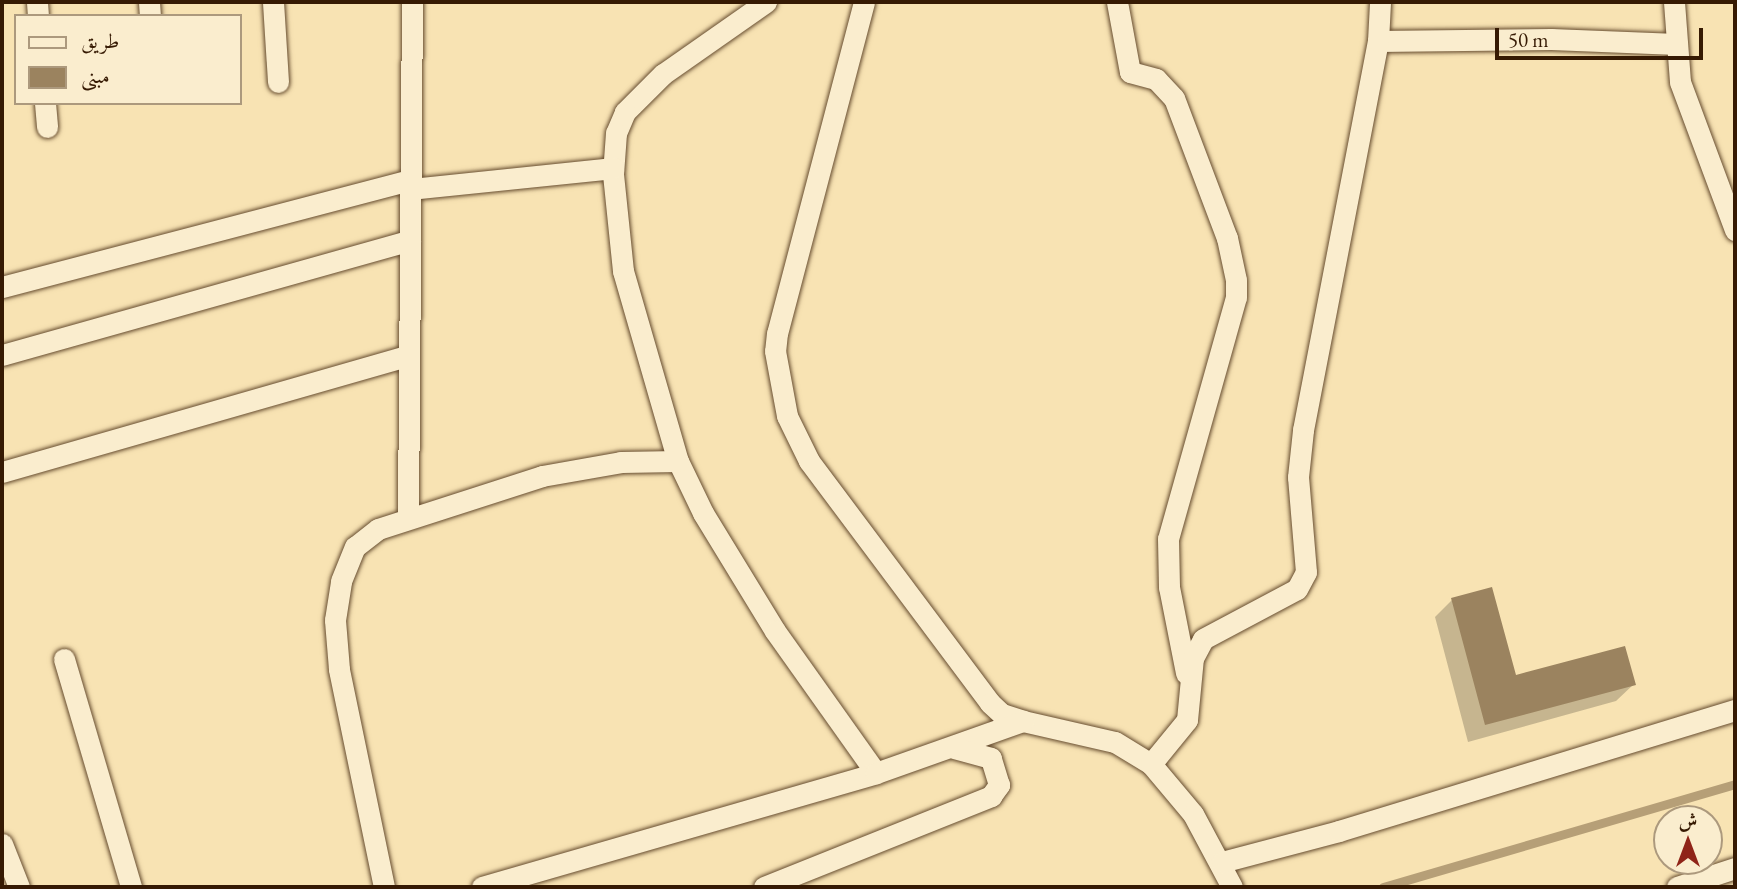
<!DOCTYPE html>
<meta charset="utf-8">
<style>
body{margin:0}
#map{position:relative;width:1737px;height:889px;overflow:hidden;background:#f8e3b3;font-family:"EB Garamond",Amiri,serif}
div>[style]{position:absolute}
.shadow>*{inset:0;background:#0003}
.stream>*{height:9px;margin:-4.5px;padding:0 4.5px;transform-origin:4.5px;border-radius:4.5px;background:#b69f77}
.building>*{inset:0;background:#9b835f}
.roads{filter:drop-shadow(0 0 2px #664c2f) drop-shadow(0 0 2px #664c2f)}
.street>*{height:21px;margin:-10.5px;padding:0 10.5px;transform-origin:10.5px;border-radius:10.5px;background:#faedce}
span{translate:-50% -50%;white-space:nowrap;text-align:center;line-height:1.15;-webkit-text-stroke:7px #faedce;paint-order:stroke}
.frame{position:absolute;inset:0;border:4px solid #361a03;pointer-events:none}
.legend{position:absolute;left:14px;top:14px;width:228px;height:91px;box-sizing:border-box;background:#faedce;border:2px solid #ac997d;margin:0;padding:9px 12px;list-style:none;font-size:21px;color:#361a03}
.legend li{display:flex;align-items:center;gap:14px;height:35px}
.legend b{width:35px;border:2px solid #ac997d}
.north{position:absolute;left:1653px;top:805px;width:70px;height:70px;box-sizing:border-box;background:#faedce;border:2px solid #ac997d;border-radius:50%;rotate:0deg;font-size:19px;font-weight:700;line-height:28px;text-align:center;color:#361a03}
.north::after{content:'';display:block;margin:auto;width:24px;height:32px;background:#8f2418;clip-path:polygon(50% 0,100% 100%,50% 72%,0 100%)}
.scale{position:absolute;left:1495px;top:28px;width:208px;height:32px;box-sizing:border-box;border:4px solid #361a03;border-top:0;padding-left:9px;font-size:21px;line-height:24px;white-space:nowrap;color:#361a03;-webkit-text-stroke:5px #faedce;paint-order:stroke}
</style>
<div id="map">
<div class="shadow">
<i style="clip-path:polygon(1452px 600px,1515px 678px,1634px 684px,1616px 701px,1468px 742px,1435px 617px)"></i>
</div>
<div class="stream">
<i style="left:1383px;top:887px;width:367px;rotate:-16.3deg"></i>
</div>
<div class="building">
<i style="clip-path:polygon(1492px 587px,1516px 675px,1625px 646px,1636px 685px,1485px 725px,1451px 598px)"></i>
</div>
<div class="roads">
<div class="street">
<i style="left:37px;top:2px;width:14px;rotate:86deg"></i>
<i style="left:149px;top:2px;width:14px;rotate:86deg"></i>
<i style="left:273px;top:2px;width:80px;rotate:86.4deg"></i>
<i style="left:766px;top:2px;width:126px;rotate:145deg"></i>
<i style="left:663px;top:74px;width:54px;rotate:135deg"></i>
<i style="left:625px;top:112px;width:23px;rotate:113deg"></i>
<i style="left:616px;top:133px;width:41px;rotate:94.2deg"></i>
<i style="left:613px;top:174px;width:98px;rotate:84.1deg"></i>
<i style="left:623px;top:271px;width:198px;rotate:73.9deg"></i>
<i style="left:678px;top:461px;width:58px;rotate:64.3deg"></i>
<i style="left:703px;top:513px;width:138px;rotate:58.6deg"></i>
<i style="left:775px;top:631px;width:174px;rotate:54.6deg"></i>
<i style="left:864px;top:2px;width:342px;rotate:104.7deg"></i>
<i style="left:777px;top:333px;width:18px;rotate:96deg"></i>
<i style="left:775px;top:351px;width:66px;rotate:79.5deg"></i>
<i style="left:787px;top:416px;width:50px;rotate:63.9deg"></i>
<i style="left:809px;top:461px;width:302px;rotate:53.2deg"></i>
<i style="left:990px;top:703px;width:16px;rotate:43deg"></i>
<i style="left:1002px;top:714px;width:22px;rotate:18deg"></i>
<i style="left:1023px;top:721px;width:94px;rotate:12.9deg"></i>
<i style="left:1115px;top:742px;width:42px;rotate:31.4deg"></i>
<i style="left:1151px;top:764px;width:65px;rotate:50deg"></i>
<i style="left:1193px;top:814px;width:83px;rotate:61.9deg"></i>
<i style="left:1117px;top:2px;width:71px;rotate:79.5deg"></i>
<i style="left:1130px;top:72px;width:27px;rotate:15deg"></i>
<i style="left:1156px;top:79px;width:26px;rotate:47deg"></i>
<i style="left:1174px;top:98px;width:150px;rotate:69.3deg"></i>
<i style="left:1227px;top:238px;width:43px;rotate:77.9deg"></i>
<i style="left:1236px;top:280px;width:17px;rotate:90deg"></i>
<i style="left:1236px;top:297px;width:251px;rotate:105.7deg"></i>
<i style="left:1168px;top:539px;width:48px;rotate:88.8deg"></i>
<i style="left:1169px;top:587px;width:88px;rotate:78.8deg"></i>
<i style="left:1674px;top:2px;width:80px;rotate:85.7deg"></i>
<i style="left:1680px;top:82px;width:158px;rotate:69.6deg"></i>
<i style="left:1378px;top:41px;width:173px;rotate:-0.7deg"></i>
<i style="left:1551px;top:39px;width:126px;rotate:2.3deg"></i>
<i style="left:45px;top:103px;width:24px;rotate:85deg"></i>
<i style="left:410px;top:189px;width:204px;rotate:-5.9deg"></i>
<i style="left:2px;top:287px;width:422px;rotate:-14.7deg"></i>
<i style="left:2px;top:355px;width:424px;rotate:-15.7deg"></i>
<i style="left:2px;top:472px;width:423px;rotate:-16deg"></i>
<i style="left:408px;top:518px;width:516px;rotate:-89.56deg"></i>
<i style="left:64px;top:659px;width:238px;rotate:73.6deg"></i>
<i style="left:1151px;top:764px;width:57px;rotate:-50.7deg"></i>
<i style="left:1187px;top:720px;width:62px;rotate:-84.5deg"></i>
<i style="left:1193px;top:658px;width:21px;rotate:-62deg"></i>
<i style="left:1203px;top:639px;width:106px;rotate:-28deg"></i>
<i style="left:1297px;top:589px;width:19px;rotate:-62deg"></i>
<i style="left:1306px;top:572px;width:95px;rotate:-94.8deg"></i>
<i style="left:1298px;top:477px;width:47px;rotate:-83.9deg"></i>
<i style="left:1303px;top:430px;width:396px;rotate:-79.1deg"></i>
<i style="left:1378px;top:41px;width:39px;rotate:-87deg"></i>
<i style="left:2px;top:844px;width:46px;rotate:68.4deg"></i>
<i style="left:1222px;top:862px;width:121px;rotate:-14.8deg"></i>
<i style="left:1339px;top:831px;width:414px;rotate:-17deg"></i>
<i style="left:384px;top:887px;width:223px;rotate:-101.7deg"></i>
<i style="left:339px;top:669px;width:49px;rotate:-94.7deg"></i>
<i style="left:335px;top:620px;width:39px;rotate:-81deg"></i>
<i style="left:341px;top:581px;width:37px;rotate:-68deg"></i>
<i style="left:355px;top:547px;width:29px;rotate:-38deg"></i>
<i style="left:378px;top:529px;width:172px;rotate:-17.9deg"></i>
<i style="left:542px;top:476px;width:80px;rotate:-10deg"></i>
<i style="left:621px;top:462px;width:57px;rotate:-1deg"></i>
<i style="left:482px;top:887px;width:410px;rotate:-16.1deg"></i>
<i style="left:876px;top:773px;width:156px;rotate:-19.5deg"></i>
<i style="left:764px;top:887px;width:245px;rotate:-21.8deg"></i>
<i style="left:991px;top:796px;width:14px;rotate:-54deg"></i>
<i style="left:999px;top:785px;width:28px;rotate:-107deg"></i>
<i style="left:991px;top:758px;width:38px;rotate:-165deg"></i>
<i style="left:1677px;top:887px;width:61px;rotate:-18.1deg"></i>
</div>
</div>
<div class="frame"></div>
<ul class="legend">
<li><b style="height:9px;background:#faedce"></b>طريق</li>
<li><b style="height:19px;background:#9b835f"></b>مبنى</li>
</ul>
<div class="north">ش</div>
<div class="scale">50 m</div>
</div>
